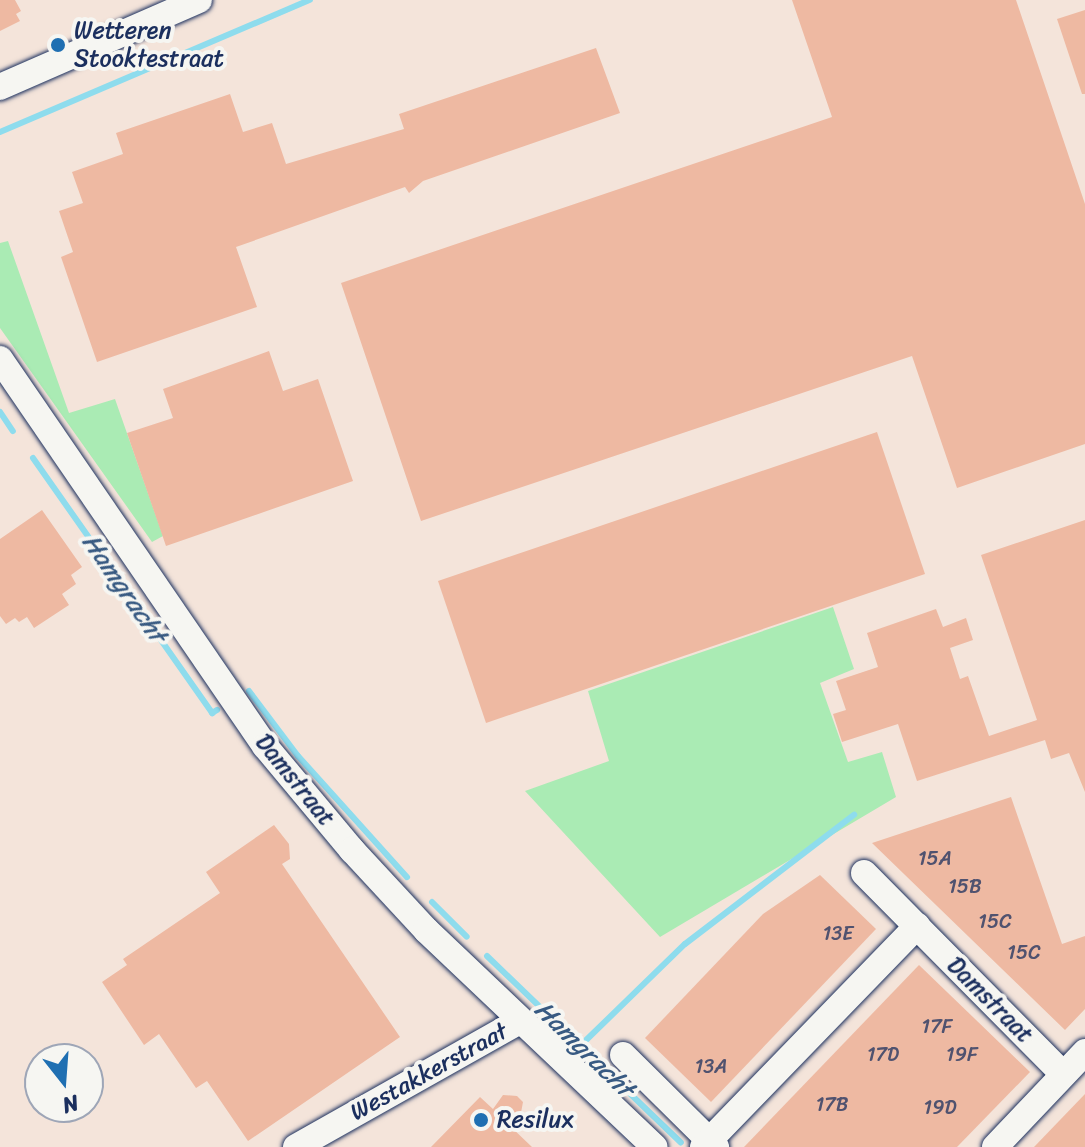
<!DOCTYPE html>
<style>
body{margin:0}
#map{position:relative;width:1085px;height:1147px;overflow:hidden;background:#f4e4da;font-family:Sriracha,sans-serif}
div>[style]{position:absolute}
.green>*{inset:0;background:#aaebb4}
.stream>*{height:6px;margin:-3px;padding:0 3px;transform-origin:3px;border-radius:3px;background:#8edced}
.building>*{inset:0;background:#eeb9a2}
.roads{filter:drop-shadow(0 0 2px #1b2f5e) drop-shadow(0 0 2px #1b2f5e)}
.minor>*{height:26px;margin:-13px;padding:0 13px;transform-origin:13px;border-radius:13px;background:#f6f6f2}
.dots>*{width:22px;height:22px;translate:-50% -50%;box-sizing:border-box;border:4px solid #f6f6f2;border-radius:50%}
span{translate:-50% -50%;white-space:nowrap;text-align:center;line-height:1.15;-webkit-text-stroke:8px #f6f6f2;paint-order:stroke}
.number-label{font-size:20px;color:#50526f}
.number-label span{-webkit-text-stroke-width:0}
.poi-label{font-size:24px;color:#1b2f5e}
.left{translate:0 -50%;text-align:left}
.street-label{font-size:24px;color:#1b2f5e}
.water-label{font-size:26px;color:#385a82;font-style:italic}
.north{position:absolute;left:24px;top:1043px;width:80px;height:80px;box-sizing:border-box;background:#f6f6f2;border:2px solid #9ea6b7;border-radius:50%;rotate:163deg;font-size:22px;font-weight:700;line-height:32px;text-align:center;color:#1b2f5e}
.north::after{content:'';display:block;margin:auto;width:28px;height:36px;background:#1f6fb2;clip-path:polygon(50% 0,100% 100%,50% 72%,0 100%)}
</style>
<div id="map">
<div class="green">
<i style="clip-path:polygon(8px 241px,69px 413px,115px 399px,163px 536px,152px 542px,0 328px,0 243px)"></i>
<i style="clip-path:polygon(833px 607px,854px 669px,820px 683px,848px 762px,882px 752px,896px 797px,660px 937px,525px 791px,609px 761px,588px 691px)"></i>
</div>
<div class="stream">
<i style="left:0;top:132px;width:337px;rotate:-23.1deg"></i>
<i style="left:0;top:412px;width:23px;rotate:56deg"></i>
<i style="left:33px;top:458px;width:312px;rotate:54.9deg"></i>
<i style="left:212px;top:713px;width:6px;rotate:-31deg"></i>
<i style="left:249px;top:691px;width:81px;rotate:53deg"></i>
<i style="left:298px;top:756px;width:163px;rotate:48deg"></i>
<i style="left:432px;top:902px;width:49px;rotate:45deg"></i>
<i style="left:487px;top:956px;width:269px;rotate:43.9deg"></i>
<i style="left:580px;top:1046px;width:146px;rotate:-44.2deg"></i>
<i style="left:685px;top:944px;width:213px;rotate:-37.4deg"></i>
</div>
<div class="building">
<i style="clip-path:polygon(0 0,15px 0,21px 11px,16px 14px,20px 21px,0 31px)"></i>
<i style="clip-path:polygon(792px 0,1016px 0,1085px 204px,1085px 444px,957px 488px,912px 356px,421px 521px,341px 283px,832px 117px)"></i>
<i style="clip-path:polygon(1085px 10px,1085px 94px,1082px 94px,1057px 19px)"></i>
<i style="clip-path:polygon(596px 48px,620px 113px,423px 181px,409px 193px,405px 187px,236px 247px,257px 307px,97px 362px,61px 257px,73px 252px,59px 211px,83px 203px,72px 172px,123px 154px,116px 133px,230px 94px,243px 132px,272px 123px,286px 164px,404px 129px,399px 114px)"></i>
<i style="clip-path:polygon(269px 351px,283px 391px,318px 379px,353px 481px,166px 546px,127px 433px,173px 418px,163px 389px)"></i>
<i style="clip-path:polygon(877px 432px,925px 574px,486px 723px,438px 581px)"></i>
<i style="clip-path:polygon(42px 510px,82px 567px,71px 575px,76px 584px,62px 594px,69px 605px,34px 628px,27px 617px,19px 622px,15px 618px,6px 624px,0 616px,0 539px)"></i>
<i style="clip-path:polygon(1085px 520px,1085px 792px,1069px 753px,1051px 759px,1045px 740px,917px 781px,898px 724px,842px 742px,833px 714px,846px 710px,836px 681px,878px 667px,867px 633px,936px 609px,943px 627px,966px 618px,973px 640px,950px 648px,960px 679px,968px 676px,989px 736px,1037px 720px,981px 555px)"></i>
<i style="clip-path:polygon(1011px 797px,1062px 944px,1085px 936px,1085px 1009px,1065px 1030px,872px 843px)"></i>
<i style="clip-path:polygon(274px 825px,289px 844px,290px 859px,282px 864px,400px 1037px,248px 1141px,207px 1081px,196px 1088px,159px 1034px,144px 1045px,102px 982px,127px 965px,123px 959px,220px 893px,206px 872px)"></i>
<i style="clip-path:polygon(820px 875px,876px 929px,711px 1102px,645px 1038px,763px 914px)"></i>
<i style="clip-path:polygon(919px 965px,1030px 1072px,957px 1147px,744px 1147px)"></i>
<i style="clip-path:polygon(1085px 1094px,1085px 1147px,1034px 1147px)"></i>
<i style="clip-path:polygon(503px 1095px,517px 1096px,523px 1102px,520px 1118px,510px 1126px,532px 1147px,431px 1147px,480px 1097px,493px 1109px)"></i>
</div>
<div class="roads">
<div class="minor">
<i style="left:0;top:87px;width:217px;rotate:-23.6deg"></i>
<i style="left:0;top:359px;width:469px;rotate:55.6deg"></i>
<i style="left:265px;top:746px;width:136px;rotate:50.1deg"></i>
<i style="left:352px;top:850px;width:109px;rotate:47.2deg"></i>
<i style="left:426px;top:930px;width:315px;rotate:43.5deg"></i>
<i style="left:864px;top:873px;width:283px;rotate:45.3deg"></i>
<i style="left:623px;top:1055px;width:131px;rotate:44.7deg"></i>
<i style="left:296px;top:1147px;width:257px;rotate:-29.4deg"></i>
<i style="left:703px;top:1147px;width:308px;rotate:-45.9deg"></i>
<i style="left:995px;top:1147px;width:131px;rotate:-46.5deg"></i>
</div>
</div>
<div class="dots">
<i style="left:58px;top:45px;background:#1f6fb2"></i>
<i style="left:481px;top:1120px;background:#1f6fb2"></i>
</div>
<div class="number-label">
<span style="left:935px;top:858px">15A</span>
<span style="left:965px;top:886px">15B</span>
<span style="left:995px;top:921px">15C</span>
<span style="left:838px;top:933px">13E</span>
<span style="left:1024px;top:952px">15C</span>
<span style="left:937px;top:1026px">17F</span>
<span style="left:883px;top:1054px">17D</span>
<span style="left:962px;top:1054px">19F</span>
<span style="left:711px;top:1066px">13A</span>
<span style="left:832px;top:1104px">17B</span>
<span style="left:940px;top:1107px">19D</span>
</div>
<div class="poi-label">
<span class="left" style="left:74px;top:45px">Wetteren<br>Stooktestraat</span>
<span class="left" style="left:497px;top:1120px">Resilux</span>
</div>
<div class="street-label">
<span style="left:295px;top:780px;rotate:51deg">Damstraat</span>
<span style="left:990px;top:1000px;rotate:45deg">Damstraat</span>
<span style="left:429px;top:1072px;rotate:-29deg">Westakkerstraat</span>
</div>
<div class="water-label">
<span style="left:124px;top:588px;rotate:55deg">Hamgracht</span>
<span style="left:584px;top:1049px;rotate:44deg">Hamgracht</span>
</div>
<div class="north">N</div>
</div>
